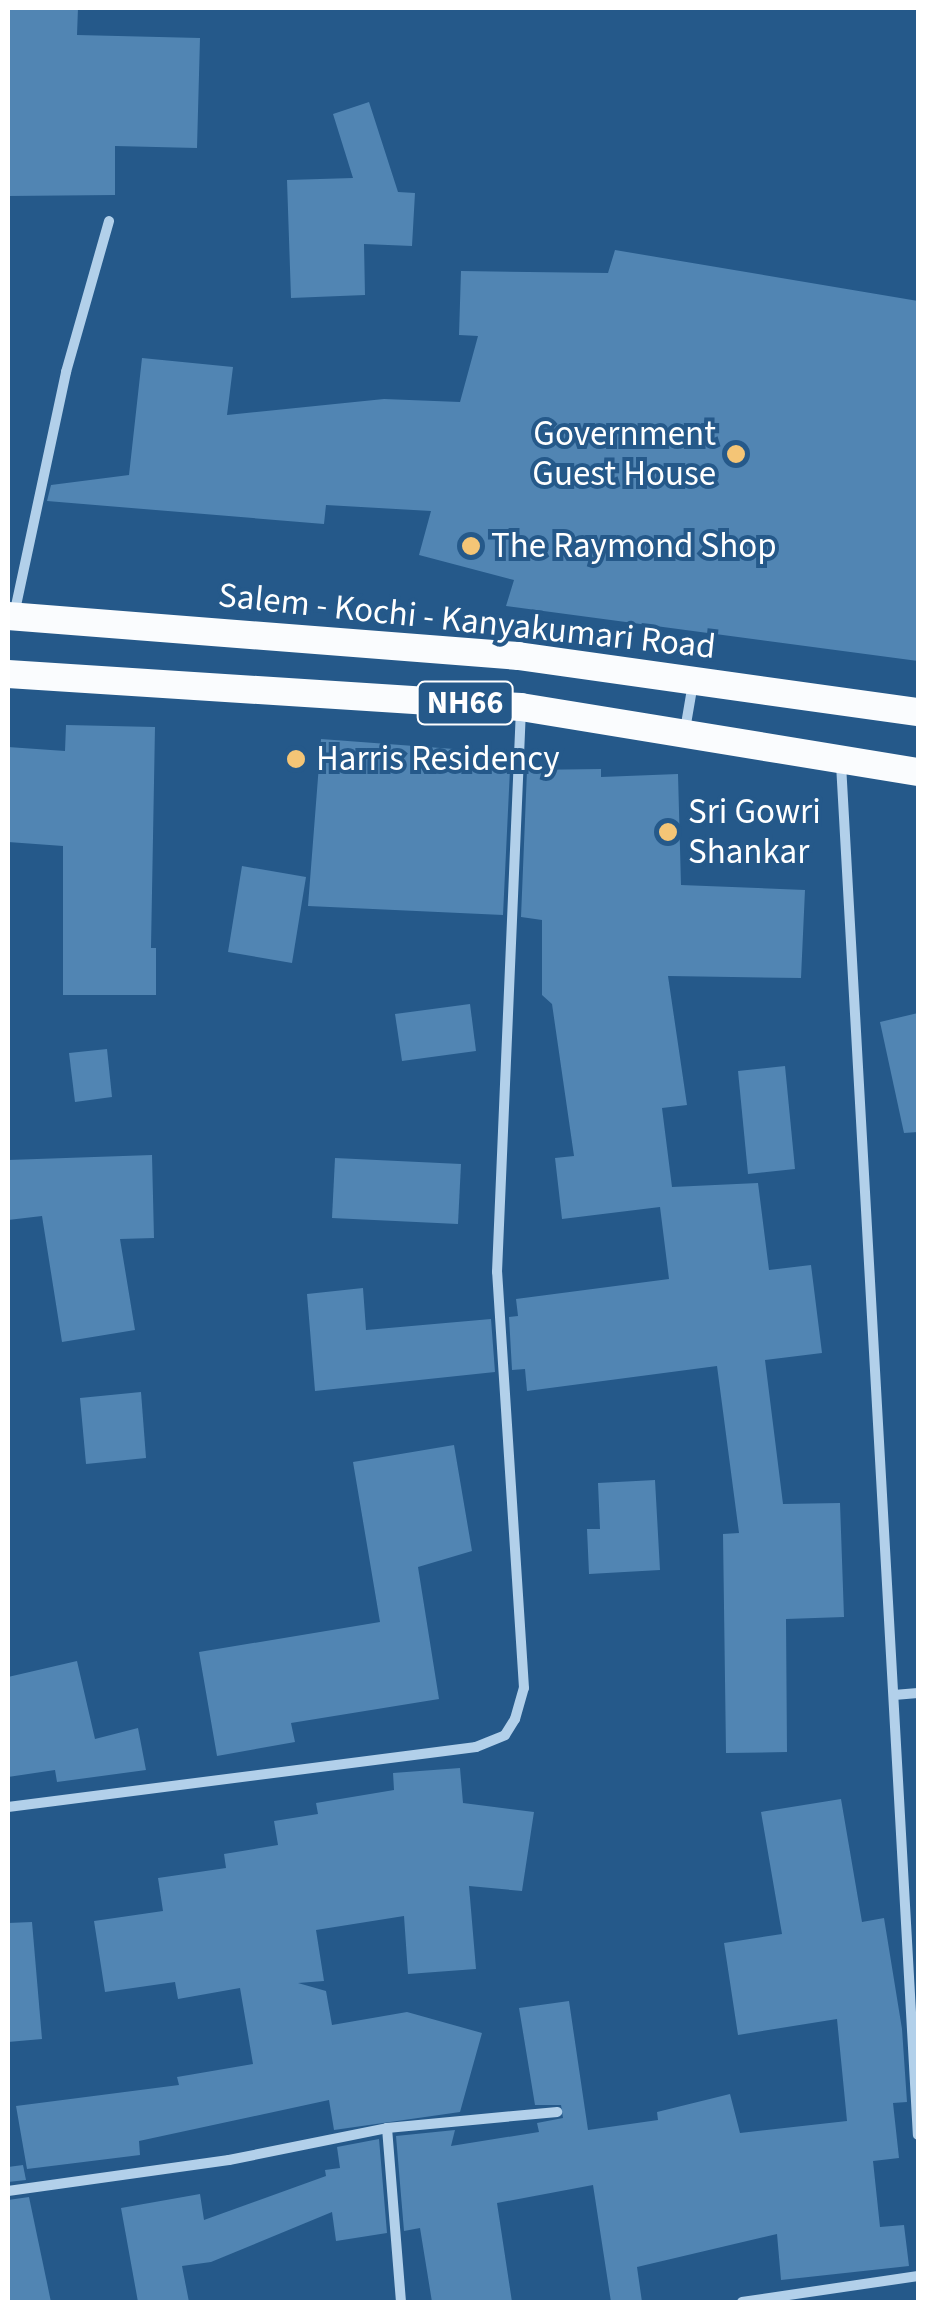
<!DOCTYPE html>
<style>
body{margin:0}
#map{position:relative;width:926px;height:2310px;overflow:hidden;background:#25598a;font-family:"Source Sans 3",sans-serif}
div>[style]{position:absolute}
.building>*{inset:0;background:#5185b3}
.minor>*{height:10px;margin:-5px;padding:0 5px;transform-origin:5px;border-radius:5px;background:#b2d0ea}
.trunk>*{height:28px;margin:-14px;padding:0 14px;transform-origin:14px;border-radius:14px;background:#fafcfe}
.dots>*{width:28px;height:28px;translate:-50% -50%;box-sizing:border-box;border:5px solid #25598a;border-radius:50%}
span{translate:-50% -50%;white-space:nowrap;text-align:center;line-height:1.15;-webkit-text-stroke:8px #25598a;paint-order:stroke}
.shield-label span{padding:2px 8px;background:#25598a;border:2px solid;border-radius:8px;-webkit-text-stroke-width:0}
.shield-label{font-size:32px;color:#fff;font-weight:700}
.poi-label{font-size:35px;color:#fff}
.right{translate:-100% -50%;text-align:right}
.left{translate:0 -50%;text-align:left}
.street-label{font-size:35px;color:#fff}
.frame{position:absolute;inset:0;border:10px solid #fff;pointer-events:none}
</style>
<div id="map">
<div class="building">
<i style="clip-path:polygon(8px 8px,78px 8px,77px 35px,200px 38px,197px 148px,115px 146px,115px 195px,8px 196px)"></i>
<i style="clip-path:polygon(369px 102px,398px 192px,415px 193px,412px 246px,364px 244px,365px 295px,291px 298px,287px 180px,353px 178px,333px 114px)"></i>
<i style="clip-path:polygon(615px 250px,918px 301px,918px 661px,506px 606px,514px 580px,419px 555px,431px 511px,326px 505px,324px 524px,47px 501px,51px 485px,129px 475px,142px 358px,233px 367px,227px 415px,384px 399px,460px 402px,478px 336px,459px 335px,461px 271px,608px 273px)"></i>
<i style="clip-path:polygon(66px 725px,155px 727px,151px 948px,156px 948px,156px 995px,63px 995px,63px 846px,8px 842px,8px 747px,65px 751px)"></i>
<i style="clip-path:polygon(321px 739px,454px 749px,453px 766px,510px 769px,503px 915px,308px 906px)"></i>
<i style="clip-path:polygon(601px 769px,601px 777px,678px 774px,681px 885px,805px 890px,801px 978px,668px 976px,687px 1105px,662px 1108px,672px 1187px,758px 1183px,769px 1270px,811px 1265px,822px 1353px,765px 1360px,783px 1504px,840px 1503px,844px 1617px,786px 1619px,787px 1752px,726px 1753px,723px 1534px,739px 1533px,717px 1366px,527px 1391px,525px 1369px,512px 1370px,509px 1317px,518px 1316px,516px 1299px,669px 1279px,660px 1207px,562px 1219px,555px 1158px,574px 1156px,552px 1004px,542px 995px,542px 920px,521px 917px,527px 770px)"></i>
<i style="clip-path:polygon(242px 866px,306px 877px,292px 963px,228px 952px)"></i>
<i style="clip-path:polygon(470px 1004px,476px 1051px,402px 1061px,395px 1014px)"></i>
<i style="clip-path:polygon(918px 1013px,918px 1132px,904px 1133px,880px 1022px)"></i>
<i style="clip-path:polygon(107px 1049px,112px 1097px,75px 1102px,69px 1053px)"></i>
<i style="clip-path:polygon(785px 1066px,795px 1169px,748px 1174px,738px 1071px)"></i>
<i style="clip-path:polygon(152px 1155px,154px 1238px,120px 1239px,135px 1330px,62px 1342px,42px 1216px,8px 1220px,8px 1160px)"></i>
<i style="clip-path:polygon(335px 1158px,461px 1164px,458px 1224px,332px 1218px)"></i>
<i style="clip-path:polygon(363px 1288px,366px 1330px,491px 1319px,495px 1372px,315px 1391px,307px 1294px)"></i>
<i style="clip-path:polygon(141px 1392px,146px 1458px,86px 1464px,80px 1398px)"></i>
<i style="clip-path:polygon(454px 1445px,472px 1551px,418px 1567px,439px 1699px,291px 1723px,295px 1742px,217px 1756px,199px 1652px,380px 1622px,353px 1462px)"></i>
<i style="clip-path:polygon(655px 1480px,660px 1570px,589px 1574px,587px 1529px,600px 1529px,598px 1483px)"></i>
<i style="clip-path:polygon(77px 1661px,95px 1739px,138px 1728px,146px 1770px,57px 1782px,55px 1770px,8px 1777px,8px 1677px)"></i>
<i style="clip-path:polygon(460px 1768px,463px 1803px,534px 1812px,522px 1891px,469px 1886px,476px 1969px,408px 1974px,404px 1916px,316px 1930px,324px 1981px,298px 1983px,326px 1991px,332px 2025px,407px 2012px,482px 2033px,460px 2112px,334px 2130px,329px 2100px,139px 2141px,140px 2155px,27px 2169px,16px 2106px,179px 2085px,177px 2077px,253px 2064px,240px 1988px,178px 1999px,175px 1982px,105px 1992px,94px 1921px,163px 1911px,158px 1878px,226px 1868px,224px 1854px,278px 1845px,274px 1821px,318px 1814px,316px 1803px,394px 1790px,393px 1773px)"></i>
<i style="clip-path:polygon(841px 1799px,862px 1922px,884px 1918px,902px 2029px,907px 2102px,893px 2103px,899px 2158px,873px 2161px,880px 2227px,904px 2225px,909px 2266px,781px 2280px,777px 2234px,637px 2267px,642px 2302px,611px 2302px,593px 2185px,497px 2203px,512px 2302px,432px 2302px,420px 2228px,404px 2231px,396px 2136px,455px 2130px,451px 2146px,539px 2132px,537px 2123px,563px 2118px,561px 2105px,535px 2105px,519px 2008px,569px 2001px,588px 2130px,658px 2120px,657px 2112px,730px 2094px,740px 2133px,847px 2121px,837px 2019px,738px 2035px,724px 1943px,782px 1934px,761px 1812px)"></i>
<i style="clip-path:polygon(32px 1922px,42px 2039px,8px 2042px,8px 1923px)"></i>
<i style="clip-path:polygon(379px 2139px,387px 2233px,336px 2241px,332px 2212px,211px 2262px,182px 2266px,189px 2302px,138px 2302px,121px 2208px,200px 2194px,204px 2220px,326px 2176px,325px 2170px,340px 2168px,337px 2147px)"></i>
<i style="clip-path:polygon(23px 2165px,26px 2180px,8px 2182px,8px 2167px)"></i>
<i style="clip-path:polygon(29px 2197px,51px 2302px,8px 2302px,8px 2200px)"></i>
</div>
<div class="minor">
<i style="left:14px;top:615px;width:249px;rotate:-77.9deg"></i>
<i style="left:66px;top:372px;width:157px;rotate:-74.1deg"></i>
<i style="left:685px;top:730px;width:48px;rotate:-80.3deg"></i>
<i style="left:841px;top:764px;width:1373px;rotate:86.79deg"></i>
<i style="left:894px;top:1695px;width:24px;rotate:-5deg"></i>
<i style="left:8px;top:1807px;width:472px;rotate:-7.3deg"></i>
<i style="left:476px;top:1747px;width:31px;rotate:-22deg"></i>
<i style="left:505px;top:1735px;width:19px;rotate:-58deg"></i>
<i style="left:515px;top:1719px;width:32px;rotate:-74deg"></i>
<i style="left:524px;top:1688px;width:417px;rotate:-93.7deg"></i>
<i style="left:497px;top:1272px;width:565px;rotate:-87.56deg"></i>
<i style="left:387px;top:2128px;width:175px;rotate:85.4deg"></i>
<i style="left:8px;top:2191px;width:223px;rotate:-8deg"></i>
<i style="left:229px;top:2160px;width:161px;rotate:-11.4deg"></i>
<i style="left:387px;top:2128px;width:171px;rotate:-5.4deg"></i>
<i style="left:742px;top:2302px;width:178px;rotate:-8.4deg"></i>
</div>
<div class="trunk">
<i style="left:8px;top:616px;width:512px;rotate:4.48deg"></i>
<i style="left:518px;top:656px;width:404px;rotate:8deg"></i>
<i style="left:8px;top:674px;width:514px;rotate:3.68deg"></i>
<i style="left:521px;top:707px;width:402px;rotate:9.3deg"></i>
</div>
<div class="dots">
<i style="left:736px;top:454px;background:#f4c576"></i>
<i style="left:471px;top:546px;background:#f4c576"></i>
<i style="left:296px;top:759px;background:#f4c576"></i>
<i style="left:668px;top:832px;background:#f4c576"></i>
</div>
<div class="shield-label">
<span style="left:465px;top:703px">NH66</span>
</div>
<div class="poi-label">
<span class="right" style="left:716px;top:454px">Government<br>Guest House</span>
<span class="left" style="left:491px;top:546px">The Raymond Shop</span>
<span class="left" style="left:316px;top:759px">Harris Residency</span>
<span class="left" style="left:688px;top:832px">Sri Gowri<br>Shankar</span>
</div>
<div class="street-label">
<span style="left:467px;top:621px;rotate:6deg">Salem - Kochi - Kanyakumari Road</span>
</div>
<div class="frame"></div>
</div>
